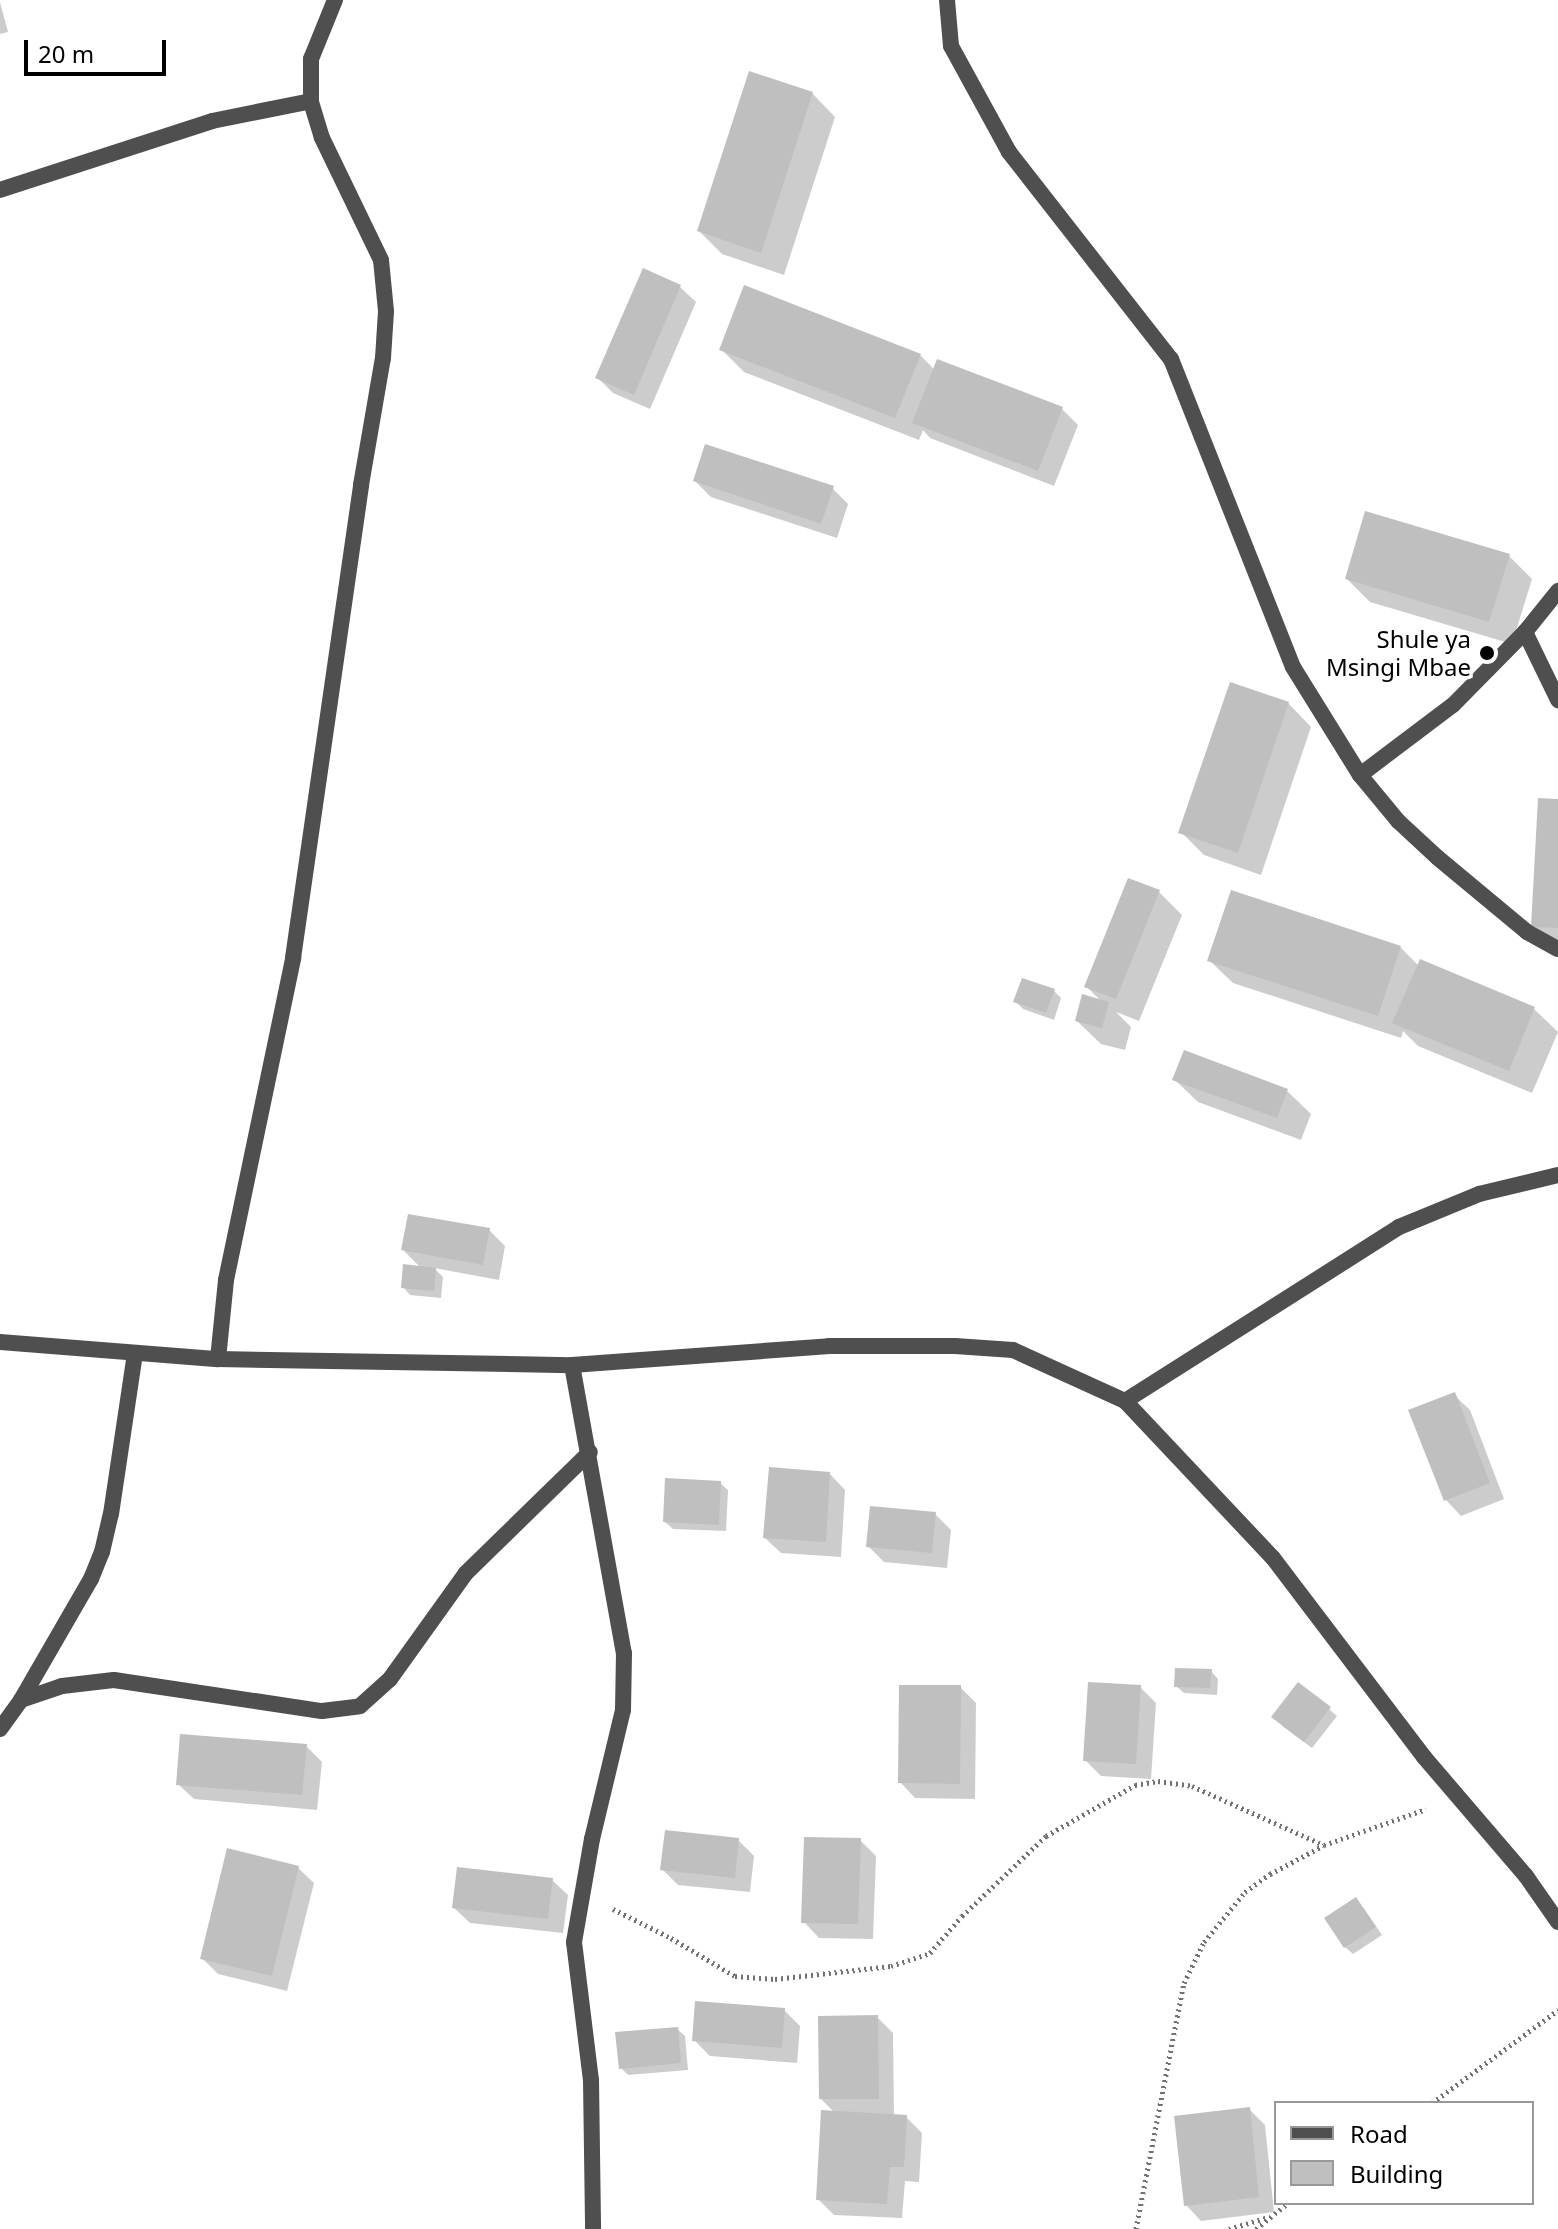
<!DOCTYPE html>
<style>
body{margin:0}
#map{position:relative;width:1558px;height:2229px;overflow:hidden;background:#fff;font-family:"Noto Sans",sans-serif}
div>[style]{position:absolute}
.shadow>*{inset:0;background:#0003}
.building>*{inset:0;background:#bfbfbf}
.path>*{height:5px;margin-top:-2.5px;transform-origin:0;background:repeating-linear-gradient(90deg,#717171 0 2px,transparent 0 6px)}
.street>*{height:16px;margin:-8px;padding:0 8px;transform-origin:8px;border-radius:8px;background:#4f4f4f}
.dots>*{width:22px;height:22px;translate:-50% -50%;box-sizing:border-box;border:4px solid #fff;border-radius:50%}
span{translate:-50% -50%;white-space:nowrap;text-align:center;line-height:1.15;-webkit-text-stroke:7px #fff;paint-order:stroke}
.poi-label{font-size:24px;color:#000}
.right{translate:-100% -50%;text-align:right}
.legend{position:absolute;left:1274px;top:2101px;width:260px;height:104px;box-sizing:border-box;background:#fff;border:2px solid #999;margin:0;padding:10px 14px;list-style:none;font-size:24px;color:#000}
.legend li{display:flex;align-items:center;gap:16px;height:40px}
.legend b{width:40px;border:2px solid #999}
.scale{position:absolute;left:24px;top:40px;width:142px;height:36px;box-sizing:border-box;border:4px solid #000;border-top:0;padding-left:10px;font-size:24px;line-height:28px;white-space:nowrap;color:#000;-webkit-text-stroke:6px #fff;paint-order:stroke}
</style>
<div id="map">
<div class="shadow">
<i style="clip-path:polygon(0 2px,8px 32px,0 34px)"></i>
<i style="clip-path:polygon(812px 93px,835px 117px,784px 275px,722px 254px,699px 231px)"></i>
<i style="clip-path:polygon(680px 287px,696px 302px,650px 409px,613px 393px,598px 378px)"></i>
<i style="clip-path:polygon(721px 349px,920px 355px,935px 370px,1062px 409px,1078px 425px,1054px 486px,930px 438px,923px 430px,919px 440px,744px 372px)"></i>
<i style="clip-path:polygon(695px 481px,832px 488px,848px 504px,837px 538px,711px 497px)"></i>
<i style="clip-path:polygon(1509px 556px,1532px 579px,1512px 644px,1370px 602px,1347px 579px)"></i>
<i style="clip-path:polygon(1288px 703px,1311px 727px,1261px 875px,1204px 855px,1181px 832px)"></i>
<i style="clip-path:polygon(1558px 801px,1558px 949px,1534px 926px)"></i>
<i style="clip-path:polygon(1159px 892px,1182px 915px,1139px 1021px,1116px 1012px,1131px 1027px,1125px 1050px,1101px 1044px,1077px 1021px,1102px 1002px,1086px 986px)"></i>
<i style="clip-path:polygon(1400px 947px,1419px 966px,1534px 1009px,1558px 1032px,1532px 1093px,1418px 1046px,1403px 1031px,1401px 1038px,1233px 983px,1209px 960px)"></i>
<i style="clip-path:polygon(1054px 991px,1061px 998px,1054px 1020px,1023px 1009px,1016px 1002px)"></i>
<i style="clip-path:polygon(1185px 1052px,1287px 1091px,1311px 1114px,1301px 1140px,1198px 1102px,1174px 1079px)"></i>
<i style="clip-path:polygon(489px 1230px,505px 1246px,499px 1280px,434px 1268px,443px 1277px,441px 1298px,410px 1295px,403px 1287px,421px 1268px,403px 1250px)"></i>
<i style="clip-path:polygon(1454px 1395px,1470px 1410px,1504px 1499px,1461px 1516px,1446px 1500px)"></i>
<i style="clip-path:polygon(830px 1474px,845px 1490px,841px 1557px,781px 1553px,765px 1538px)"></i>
<i style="clip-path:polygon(720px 1483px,728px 1490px,726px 1531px,673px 1529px,665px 1522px)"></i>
<i style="clip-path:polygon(935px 1514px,951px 1530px,947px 1568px,884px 1562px,868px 1546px)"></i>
<i style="clip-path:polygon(1211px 1671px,1218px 1679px,1217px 1695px,1184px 1693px,1176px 1686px)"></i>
<i style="clip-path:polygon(960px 1687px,976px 1703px,975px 1799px,915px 1798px,900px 1782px)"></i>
<i style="clip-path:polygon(1140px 1687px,1156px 1703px,1151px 1779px,1101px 1776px,1085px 1760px)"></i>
<i style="clip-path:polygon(1329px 1709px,1337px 1716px,1312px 1748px,1281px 1725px)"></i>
<i style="clip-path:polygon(306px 1746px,322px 1762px,317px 1810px,194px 1799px,178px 1784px)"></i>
<i style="clip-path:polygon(738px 1840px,754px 1856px,750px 1892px,678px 1885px,662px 1869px)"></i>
<i style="clip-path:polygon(860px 1840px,876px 1856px,873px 1939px,819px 1938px,804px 1922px)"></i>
<i style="clip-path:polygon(298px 1868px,314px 1883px,287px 1991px,218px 1974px,202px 1958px)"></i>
<i style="clip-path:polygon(552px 1880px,568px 1895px,563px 1933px,470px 1923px,454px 1908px)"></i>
<i style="clip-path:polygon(1363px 1907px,1382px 1935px,1353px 1954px,1345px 1947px)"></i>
<i style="clip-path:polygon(784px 2010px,800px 2026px,797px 2063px,710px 2056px,694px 2040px)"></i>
<i style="clip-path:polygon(877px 2017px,893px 2033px,894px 2116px,906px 2117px,922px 2133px,919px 2182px,905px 2181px,902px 2218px,834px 2215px,818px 2199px,835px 2113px,821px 2099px)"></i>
<i style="clip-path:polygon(677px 2029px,685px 2036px,688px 2070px,628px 2075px,621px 2068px)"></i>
<i style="clip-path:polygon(1249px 2109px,1265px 2125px,1274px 2212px,1201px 2221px,1186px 2205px)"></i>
</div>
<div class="building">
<i style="clip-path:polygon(749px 71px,813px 92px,761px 253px,697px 231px)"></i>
<i style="clip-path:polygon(643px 268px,681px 285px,634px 395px,595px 378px)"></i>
<i style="clip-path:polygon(744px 285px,921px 354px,895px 418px,719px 350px)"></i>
<i style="clip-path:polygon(937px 359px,1063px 407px,1038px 471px,912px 423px)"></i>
<i style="clip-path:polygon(705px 444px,834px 486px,821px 524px,693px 481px)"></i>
<i style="clip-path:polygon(1365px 511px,1510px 554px,1489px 622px,1345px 579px)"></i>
<i style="clip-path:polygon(1230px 682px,1289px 702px,1238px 853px,1178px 833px)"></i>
<i style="clip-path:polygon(1538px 798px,1558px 799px,1558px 928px,1531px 927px)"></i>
<i style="clip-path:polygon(1128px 878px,1160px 890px,1116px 999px,1084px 987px)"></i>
<i style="clip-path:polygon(1231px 890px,1401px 946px,1378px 1016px,1207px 961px)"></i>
<i style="clip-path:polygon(1420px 959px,1535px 1007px,1509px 1071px,1392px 1023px)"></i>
<i style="clip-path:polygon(1022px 978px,1055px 989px,1046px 1013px,1013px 1002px)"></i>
<i style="clip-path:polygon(1082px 994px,1109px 1002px,1102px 1028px,1075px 1021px)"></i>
<i style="clip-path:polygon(1184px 1050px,1288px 1089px,1277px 1118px,1172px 1080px)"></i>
<i style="clip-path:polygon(408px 1214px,490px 1228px,483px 1265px,401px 1250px)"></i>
<i style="clip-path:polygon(403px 1264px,436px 1268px,434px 1291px,401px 1288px)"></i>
<i style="clip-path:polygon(1455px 1392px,1490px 1483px,1444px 1501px,1408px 1410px)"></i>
<i style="clip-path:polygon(769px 1467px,830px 1472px,826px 1542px,763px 1538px)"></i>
<i style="clip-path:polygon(665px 1478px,721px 1481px,719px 1525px,663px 1522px)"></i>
<i style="clip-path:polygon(870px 1506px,936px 1512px,932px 1553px,866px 1547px)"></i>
<i style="clip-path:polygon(1175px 1668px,1212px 1669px,1210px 1688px,1174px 1687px)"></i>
<i style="clip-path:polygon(1088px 1682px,1141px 1685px,1136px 1764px,1083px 1761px)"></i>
<i style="clip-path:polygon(1298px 1682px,1331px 1707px,1304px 1742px,1271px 1717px)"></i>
<i style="clip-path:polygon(899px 1685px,961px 1685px,960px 1784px,898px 1783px)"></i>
<i style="clip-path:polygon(180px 1734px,307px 1744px,302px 1795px,176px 1785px)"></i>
<i style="clip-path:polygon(665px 1830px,739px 1838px,735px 1878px,660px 1870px)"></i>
<i style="clip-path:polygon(804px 1837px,861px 1838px,858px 1924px,801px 1923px)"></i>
<i style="clip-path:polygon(227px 1848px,299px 1866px,272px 1976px,200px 1959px)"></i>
<i style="clip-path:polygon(457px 1867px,553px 1878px,548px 1919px,452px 1908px)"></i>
<i style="clip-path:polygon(1356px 1897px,1376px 1927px,1344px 1948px,1324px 1918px)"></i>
<i style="clip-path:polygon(695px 2001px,785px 2008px,782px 2048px,692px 2041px)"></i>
<i style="clip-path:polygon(878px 2015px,879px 2099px,819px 2099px,818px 2016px)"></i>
<i style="clip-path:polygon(678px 2027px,681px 2063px,619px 2069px,615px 2032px)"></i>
<i style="clip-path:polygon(1250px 2107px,1259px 2197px,1184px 2206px,1174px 2116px)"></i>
<i style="clip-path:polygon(821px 2110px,907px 2115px,904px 2167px,890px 2167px,887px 2204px,816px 2200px)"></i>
</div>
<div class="path">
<i style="left:613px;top:1909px;width:65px;rotate:26.6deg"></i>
<i style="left:671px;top:1938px;width:74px;rotate:30.7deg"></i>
<i style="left:735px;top:1976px;width:40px;rotate:4.3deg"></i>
<i style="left:775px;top:1979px;width:117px;rotate:-6.4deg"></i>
<i style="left:891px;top:1966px;width:41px;rotate:-18.4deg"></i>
<i style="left:930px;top:1953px;width:49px;rotate:-49.1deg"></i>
<i style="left:962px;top:1916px;width:116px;rotate:-43.6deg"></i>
<i style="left:1046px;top:1836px;width:103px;rotate:-29.8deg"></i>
<i style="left:1135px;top:1785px;width:23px;rotate:-10deg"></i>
<i style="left:1158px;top:1781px;width:34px;rotate:8deg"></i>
<i style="left:1192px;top:1786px;width:145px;rotate:24.1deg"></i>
<i style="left:1432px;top:2103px;width:157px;rotate:-36.4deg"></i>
<i style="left:1136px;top:2229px;width:251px;rotate:-79deg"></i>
<i style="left:1184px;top:1983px;width:46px;rotate:-64deg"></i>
<i style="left:1204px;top:1942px;width:65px;rotate:-50.6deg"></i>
<i style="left:1245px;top:1892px;width:31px;rotate:-36deg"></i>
<i style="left:1270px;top:1874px;width:61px;rotate:-28.2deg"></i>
<i style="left:1324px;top:1845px;width:108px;rotate:-19.4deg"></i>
<i style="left:1229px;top:2229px;width:39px;rotate:-17deg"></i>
<i style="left:1256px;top:2229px;width:41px;rotate:-39.1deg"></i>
</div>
<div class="street">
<i style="left:947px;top:0;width:46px;rotate:85deg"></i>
<i style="left:951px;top:46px;width:121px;rotate:61.3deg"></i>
<i style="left:1009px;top:152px;width:263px;rotate:52deg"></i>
<i style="left:1171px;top:359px;width:331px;rotate:68.4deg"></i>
<i style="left:1293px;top:667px;width:127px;rotate:58.2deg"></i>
<i style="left:1360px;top:775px;width:60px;rotate:50.4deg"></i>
<i style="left:1398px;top:821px;width:54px;rotate:42.8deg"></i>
<i style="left:1438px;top:858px;width:116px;rotate:39.7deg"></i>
<i style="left:1527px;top:932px;width:35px;rotate:29deg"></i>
<i style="left:0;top:190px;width:223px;rotate:-18deg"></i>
<i style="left:212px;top:121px;width:101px;rotate:-11.4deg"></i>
<i style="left:1525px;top:632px;width:76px;rotate:64.1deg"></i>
<i style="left:1360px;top:775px;width:116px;rotate:-37deg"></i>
<i style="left:1453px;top:705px;width:103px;rotate:-45.4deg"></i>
<i style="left:1525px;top:632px;width:53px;rotate:-51.2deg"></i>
<i style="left:0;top:1342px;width:219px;rotate:4.5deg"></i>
<i style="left:218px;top:1359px;width:354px;rotate:1deg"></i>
<i style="left:572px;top:1365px;width:258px;rotate:-4.2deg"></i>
<i style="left:829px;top:1346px;width:126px"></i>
<i style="left:955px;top:1346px;width:58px;rotate:3.9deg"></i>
<i style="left:1013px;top:1350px;width:123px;rotate:24.5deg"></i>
<i style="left:1125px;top:1401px;width:216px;rotate:46.7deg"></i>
<i style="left:1273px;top:1558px;width:250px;rotate:52.8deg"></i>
<i style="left:1424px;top:1757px;width:157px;rotate:49.4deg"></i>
<i style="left:1526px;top:1876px;width:56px;rotate:55.2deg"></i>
<i style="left:218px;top:1359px;width:79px;rotate:-84.2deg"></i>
<i style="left:226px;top:1280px;width:329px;rotate:-78.2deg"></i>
<i style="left:293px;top:958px;width:478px;rotate:-81.8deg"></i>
<i style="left:361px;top:485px;width:129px;rotate:-80.2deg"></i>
<i style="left:383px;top:358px;width:47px;rotate:-86.3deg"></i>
<i style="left:386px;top:311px;width:51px;rotate:-95.6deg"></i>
<i style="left:381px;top:260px;width:136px;rotate:-115.8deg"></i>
<i style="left:322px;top:138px;width:39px;rotate:-107deg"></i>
<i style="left:311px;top:101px;width:42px;rotate:-90deg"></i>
<i style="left:311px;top:59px;width:64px;rotate:-67.9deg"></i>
<i style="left:572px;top:1365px;width:293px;rotate:79.8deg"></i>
<i style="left:624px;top:1653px;width:57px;rotate:91deg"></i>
<i style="left:623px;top:1710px;width:133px;rotate:103.5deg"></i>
<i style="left:592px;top:1839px;width:105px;rotate:99.9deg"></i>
<i style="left:574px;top:1942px;width:139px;rotate:83deg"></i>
<i style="left:591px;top:2080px;width:149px;rotate:89.2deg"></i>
<i style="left:1125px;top:1401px;width:325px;rotate:-32.4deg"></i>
<i style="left:1399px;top:1227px;width:87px;rotate:-22.4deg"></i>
<i style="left:1479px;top:1194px;width:81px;rotate:-13.5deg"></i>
<i style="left:21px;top:1700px;width:140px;rotate:-60deg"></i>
<i style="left:91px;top:1579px;width:29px;rotate:-68deg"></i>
<i style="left:102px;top:1552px;width:39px;rotate:-77deg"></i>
<i style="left:111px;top:1514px;width:162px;rotate:-81.5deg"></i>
<i style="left:0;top:1729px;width:36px;rotate:-54deg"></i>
<i style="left:21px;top:1700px;width:43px;rotate:-18.9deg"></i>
<i style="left:62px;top:1686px;width:52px;rotate:-6.6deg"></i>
<i style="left:114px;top:1680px;width:210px;rotate:8.5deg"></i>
<i style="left:322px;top:1711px;width:38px;rotate:-7deg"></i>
<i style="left:360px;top:1706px;width:40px;rotate:-42deg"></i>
<i style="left:390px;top:1679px;width:130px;rotate:-54.4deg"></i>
<i style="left:466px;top:1573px;width:173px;rotate:-44.3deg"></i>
</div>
<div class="dots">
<i style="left:1487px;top:653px;background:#000"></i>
</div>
<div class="poi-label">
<span class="right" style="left:1471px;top:653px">Shule ya<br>Msingi Mbae</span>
</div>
<ul class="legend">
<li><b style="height:10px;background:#4f4f4f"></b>Road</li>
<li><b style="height:22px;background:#bfbfbf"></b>Building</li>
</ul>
<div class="scale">20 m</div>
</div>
